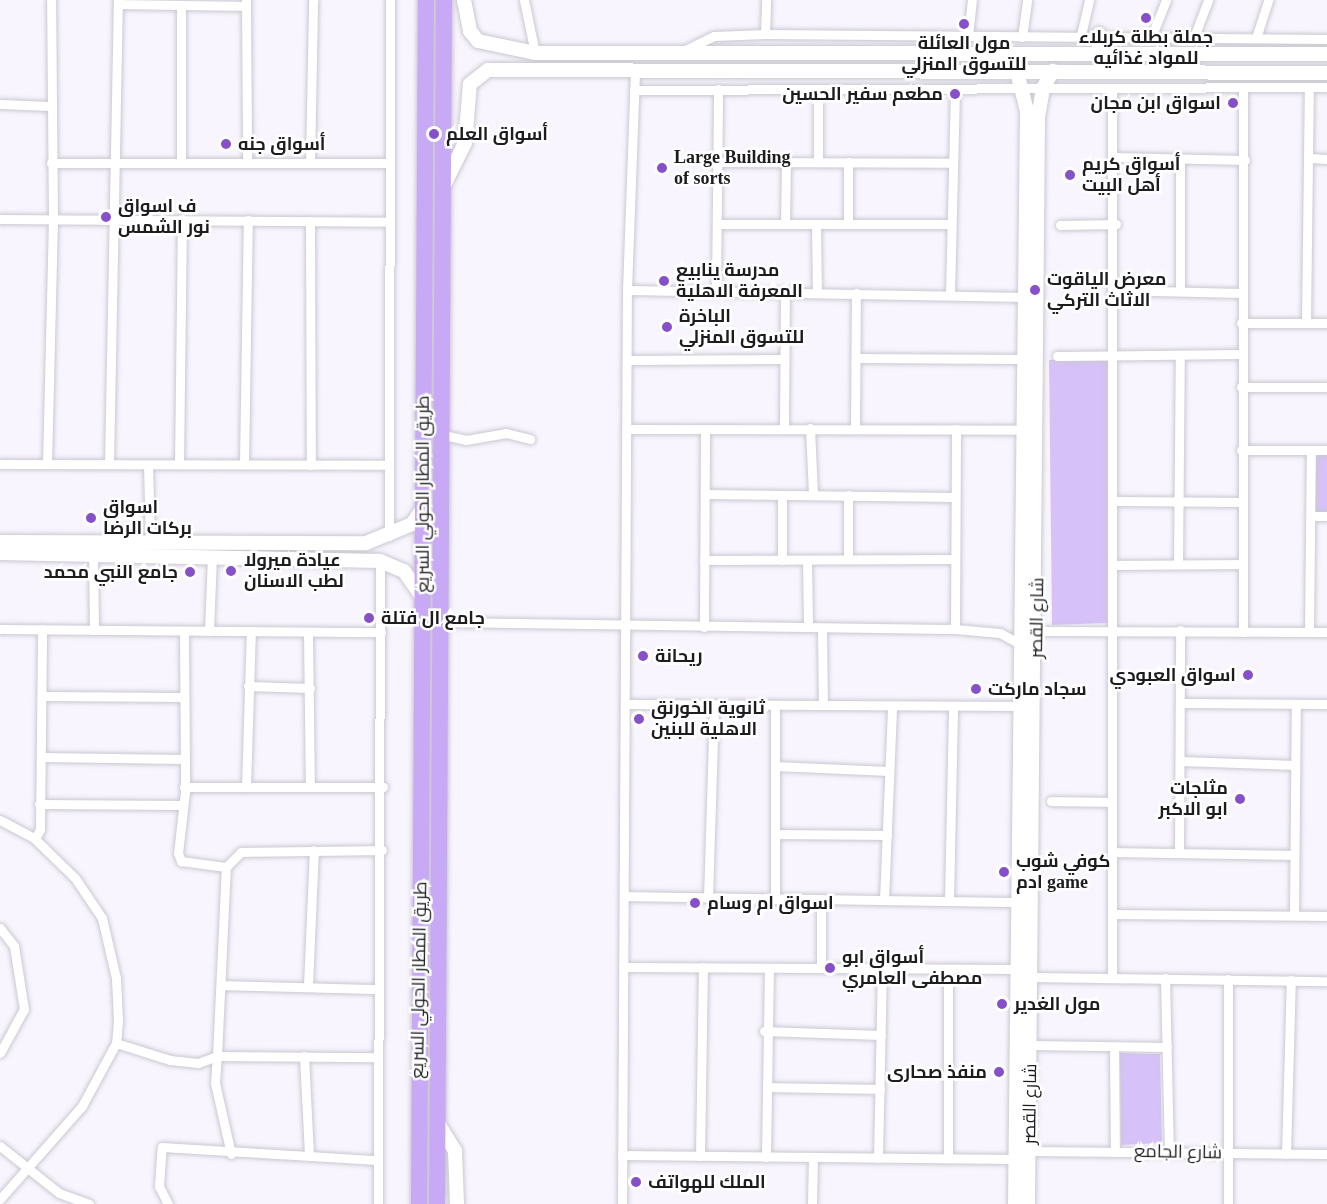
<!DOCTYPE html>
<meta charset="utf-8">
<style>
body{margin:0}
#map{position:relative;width:1327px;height:1204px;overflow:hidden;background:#f8f5fe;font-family:"Times New Roman",Cairo,serif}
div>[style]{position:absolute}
.green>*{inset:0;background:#d6c2f8}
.roads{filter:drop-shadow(0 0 2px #cac8d0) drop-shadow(0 0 2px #cac8d0)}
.street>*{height:9px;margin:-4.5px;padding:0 4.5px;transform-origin:4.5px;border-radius:4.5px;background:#fff}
.secondary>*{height:14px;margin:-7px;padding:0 7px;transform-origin:7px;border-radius:7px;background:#fff}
.highway>*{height:16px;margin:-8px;padding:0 8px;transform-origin:8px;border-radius:8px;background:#c7a9f6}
.dots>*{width:16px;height:16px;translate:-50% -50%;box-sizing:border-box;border:3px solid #fff;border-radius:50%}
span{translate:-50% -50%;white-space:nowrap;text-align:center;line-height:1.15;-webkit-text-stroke:5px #fff;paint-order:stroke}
.poi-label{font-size:18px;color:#1d1c1f;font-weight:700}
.right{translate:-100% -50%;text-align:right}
.left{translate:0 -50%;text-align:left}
.street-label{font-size:18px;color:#1d1c1f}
</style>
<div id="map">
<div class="green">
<i style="clip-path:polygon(1112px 359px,1109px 623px,1052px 625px,1049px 360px)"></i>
<i style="clip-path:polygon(1315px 454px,1327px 454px,1327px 512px,1315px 512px)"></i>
<i style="clip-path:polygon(1120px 1053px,1160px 1054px,1162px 1143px,1121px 1145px)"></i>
</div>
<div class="roads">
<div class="street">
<i style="left:246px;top:0;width:161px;rotate:89.6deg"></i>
<i style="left:524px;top:0;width:54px;rotate:78.3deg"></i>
<i style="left:118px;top:4px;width:128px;rotate:0.9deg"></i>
<i style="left:181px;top:6px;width:156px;rotate:90deg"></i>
<i style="left:765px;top:34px;width:34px;rotate:-88deg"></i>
<i style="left:1081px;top:35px;width:36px;rotate:-77deg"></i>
<i style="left:1152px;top:35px;width:38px;rotate:-68deg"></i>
<i style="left:968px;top:37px;width:37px;rotate:-84deg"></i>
<i style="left:1022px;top:37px;width:37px;rotate:-82deg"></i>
<i style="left:1194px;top:37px;width:40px;rotate:-69deg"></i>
<i style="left:1256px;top:38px;width:40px;rotate:-72deg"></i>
<i style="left:679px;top:53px;width:39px;rotate:-26deg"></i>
<i style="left:714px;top:36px;width:51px;rotate:-2.2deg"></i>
<i style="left:765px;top:34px;width:562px;rotate:0.51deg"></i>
<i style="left:1243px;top:87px;width:545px;rotate:90deg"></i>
<i style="left:1112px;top:88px;width:889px;rotate:90deg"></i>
<i style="left:634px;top:90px;width:693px;rotate:-0.25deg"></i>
<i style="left:818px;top:90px;width:72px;rotate:90deg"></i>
<i style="left:0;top:104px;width:50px;rotate:2.3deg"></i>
<i style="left:1114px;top:157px;width:131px;rotate:1.3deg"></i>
<i style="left:1310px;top:158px;width:17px;rotate:3deg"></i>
<i style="left:717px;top:162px;width:235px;rotate:0.2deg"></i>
<i style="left:848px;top:162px;width:62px;rotate:90deg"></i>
<i style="left:51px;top:163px;width:338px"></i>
<i style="left:310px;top:163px;width:163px;rotate:-88.9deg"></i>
<i style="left:0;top:219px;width:388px;rotate:0.4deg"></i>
<i style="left:310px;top:221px;width:244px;rotate:89.8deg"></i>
<i style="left:717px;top:224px;width:234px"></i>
<i style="left:785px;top:224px;width:62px;rotate:-89.1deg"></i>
<i style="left:816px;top:224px;width:69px;rotate:89.2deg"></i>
<i style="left:1060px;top:225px;width:56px;rotate:-1deg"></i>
<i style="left:627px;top:290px;width:398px;rotate:1deg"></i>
<i style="left:1115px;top:290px;width:127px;rotate:1.4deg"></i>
<i style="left:716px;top:291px;width:202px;rotate:-89.4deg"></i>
<i style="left:1180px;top:291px;width:133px;rotate:-90deg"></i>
<i style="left:950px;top:294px;width:204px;rotate:-88.6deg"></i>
<i style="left:1241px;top:323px;width:86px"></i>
<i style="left:1306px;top:323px;width:236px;rotate:-89.3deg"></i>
<i style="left:1057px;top:356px;width:183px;rotate:-0.6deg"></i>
<i style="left:856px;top:358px;width:168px;rotate:0.3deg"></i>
<i style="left:627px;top:360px;width:157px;rotate:-0.4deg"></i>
<i style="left:1241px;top:387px;width:86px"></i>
<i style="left:784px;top:428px;width:136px;rotate:-89.6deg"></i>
<i style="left:810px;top:428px;width:67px;rotate:87.4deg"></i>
<i style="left:855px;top:428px;width:135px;rotate:-89.6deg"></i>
<i style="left:627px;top:429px;width:396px;rotate:0.1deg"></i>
<i style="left:443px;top:435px;width:24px;rotate:12deg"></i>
<i style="left:466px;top:440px;width:41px;rotate:-9.9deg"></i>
<i style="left:506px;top:433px;width:25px;rotate:14deg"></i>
<i style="left:1241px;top:450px;width:86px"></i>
<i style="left:0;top:464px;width:386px;rotate:0.1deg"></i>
<i style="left:47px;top:464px;width:246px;rotate:-88.6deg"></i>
<i style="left:53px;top:218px;width:218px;rotate:-90.5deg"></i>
<i style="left:109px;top:464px;width:464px;rotate:-88.9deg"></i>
<i style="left:179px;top:464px;width:245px;rotate:-89.3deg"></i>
<i style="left:244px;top:464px;width:244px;rotate:-89.1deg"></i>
<i style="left:148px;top:465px;width:78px;rotate:88.5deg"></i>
<i style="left:705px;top:494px;width:250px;rotate:0.7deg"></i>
<i style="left:1116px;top:501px;width:126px;rotate:0.5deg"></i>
<i style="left:1311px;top:516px;width:16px"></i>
<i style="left:389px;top:536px;width:536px;rotate:-89.89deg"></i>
<i style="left:93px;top:554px;width:76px;rotate:89.2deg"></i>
<i style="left:848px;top:559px;width:64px;rotate:-90deg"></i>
<i style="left:704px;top:560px;width:251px;rotate:-0.2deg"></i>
<i style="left:782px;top:560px;width:65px;rotate:-90deg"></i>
<i style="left:807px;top:560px;width:67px;rotate:89.1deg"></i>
<i style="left:1178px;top:564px;width:209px;rotate:-89.5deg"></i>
<i style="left:1115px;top:565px;width:128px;rotate:-0.4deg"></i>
<i style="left:442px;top:622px;width:513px;rotate:0.78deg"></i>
<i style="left:955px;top:629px;width:45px;rotate:5.1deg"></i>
<i style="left:1000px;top:633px;width:26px;rotate:29deg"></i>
<i style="left:704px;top:627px;width:198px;rotate:-89.7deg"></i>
<i style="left:822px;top:628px;width:77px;rotate:89.3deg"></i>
<i style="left:0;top:629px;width:381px;rotate:0.5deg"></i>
<i style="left:955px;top:629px;width:200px;rotate:-89.7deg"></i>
<i style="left:184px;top:631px;width:161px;rotate:89.6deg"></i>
<i style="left:185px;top:792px;width:61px;rotate:96.5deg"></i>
<i style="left:178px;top:853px;width:9px;rotate:69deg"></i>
<i style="left:181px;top:861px;width:45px;rotate:7.6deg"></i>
<i style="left:209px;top:631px;width:76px;rotate:-87.7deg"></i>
<i style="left:1037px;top:631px;width:290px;rotate:0.2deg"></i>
<i style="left:1309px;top:631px;width:181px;rotate:-89.4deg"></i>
<i style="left:308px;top:632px;width:154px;rotate:89.3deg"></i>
<i style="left:248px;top:686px;width:62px;rotate:1.8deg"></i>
<i style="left:43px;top:696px;width:140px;rotate:0.4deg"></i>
<i style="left:1181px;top:703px;width:146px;rotate:0.4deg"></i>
<i style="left:626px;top:704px;width:397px;rotate:0.3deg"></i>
<i style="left:41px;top:757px;width:143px;rotate:0.8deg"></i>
<i style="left:1181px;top:761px;width:114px;rotate:2deg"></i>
<i style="left:775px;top:766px;width:114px;rotate:2.5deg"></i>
<i style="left:184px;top:787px;width:199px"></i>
<i style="left:246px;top:787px;width:156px;rotate:-88.2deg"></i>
<i style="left:1051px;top:801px;width:61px;rotate:0.9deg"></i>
<i style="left:39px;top:804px;width:143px;rotate:0.4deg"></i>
<i style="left:0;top:820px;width:40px;rotate:28deg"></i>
<i style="left:35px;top:839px;width:56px;rotate:44.3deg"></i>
<i style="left:75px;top:878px;width:48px;rotate:56deg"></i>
<i style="left:102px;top:918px;width:62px;rotate:76.9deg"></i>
<i style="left:116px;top:978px;width:43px;rotate:87.3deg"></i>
<i style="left:118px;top:1021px;width:22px;rotate:95deg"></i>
<i style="left:116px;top:1043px;width:72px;rotate:118.4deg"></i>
<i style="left:82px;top:1106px;width:124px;rotate:131.4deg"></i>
<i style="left:775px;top:834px;width:112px;rotate:0.5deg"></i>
<i style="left:35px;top:839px;width:11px;rotate:-63deg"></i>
<i style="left:40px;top:829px;width:200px;rotate:-89.4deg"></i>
<i style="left:1112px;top:852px;width:182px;rotate:0.9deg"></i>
<i style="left:1179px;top:852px;width:222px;rotate:-89.7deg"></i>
<i style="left:624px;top:896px;width:396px;rotate:0.9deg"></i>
<i style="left:708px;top:898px;width:194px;rotate:-88.2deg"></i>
<i style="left:775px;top:899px;width:194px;rotate:-90deg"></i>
<i style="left:884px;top:900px;width:194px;rotate:-87.6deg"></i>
<i style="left:949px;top:901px;width:195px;rotate:-88.8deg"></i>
<i style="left:1113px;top:914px;width:214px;rotate:0.5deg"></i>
<i style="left:1294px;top:915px;width:211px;rotate:-89.5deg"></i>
<i style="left:0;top:928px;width:23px;rotate:52deg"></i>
<i style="left:14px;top:946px;width:64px;rotate:81deg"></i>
<i style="left:24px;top:1009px;width:50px;rotate:118.6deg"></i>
<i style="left:623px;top:967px;width:396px;rotate:0.3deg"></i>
<i style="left:821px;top:968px;width:69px;rotate:-90deg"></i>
<i style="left:948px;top:969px;width:189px;rotate:90deg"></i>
<i style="left:1031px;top:977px;width:296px;rotate:0.8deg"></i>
<i style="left:1165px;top:978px;width:173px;rotate:88.7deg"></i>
<i style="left:223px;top:985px;width:154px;rotate:1.5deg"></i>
<i style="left:308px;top:986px;width:136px;rotate:-87.5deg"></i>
<i style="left:764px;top:1031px;width:117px;rotate:2deg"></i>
<i style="left:116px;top:1043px;width:57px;rotate:17.5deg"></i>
<i style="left:170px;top:1060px;width:28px;rotate:6deg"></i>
<i style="left:198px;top:1063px;width:20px;rotate:-20deg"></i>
<i style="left:217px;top:1056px;width:189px;rotate:-87.3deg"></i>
<i style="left:226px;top:867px;width:21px;rotate:-45deg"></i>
<i style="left:241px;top:852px;width:141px;rotate:-0.8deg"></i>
<i style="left:1031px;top:1045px;width:136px;rotate:0.8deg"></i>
<i style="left:1114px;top:1047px;width:105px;rotate:89.5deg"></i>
<i style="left:304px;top:1056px;width:100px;rotate:87.1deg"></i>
<i style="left:767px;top:1087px;width:113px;rotate:1deg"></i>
<i style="left:0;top:1146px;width:75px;rotate:38.5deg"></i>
<i style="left:59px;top:1193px;width:32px;rotate:20deg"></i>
<i style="left:1029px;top:1151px;width:298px;rotate:0.6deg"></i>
<i style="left:231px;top:1154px;width:73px;rotate:-102.7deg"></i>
<i style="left:215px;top:1083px;width:27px;rotate:-86deg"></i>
<i style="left:217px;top:1056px;width:158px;rotate:0.4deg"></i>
<i style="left:1286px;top:1154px;width:174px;rotate:-88.4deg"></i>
<i style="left:622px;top:1155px;width:393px;rotate:0.6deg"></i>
<i style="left:700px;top:1156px;width:189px;rotate:-89.1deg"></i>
<i style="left:766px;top:1157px;width:189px;rotate:-89.1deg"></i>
<i style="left:878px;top:1158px;width:190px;rotate:-88.8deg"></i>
<i style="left:168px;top:1204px;width:20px;rotate:-117deg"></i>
<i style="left:159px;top:1186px;width:39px;rotate:-86deg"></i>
<i style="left:162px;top:1147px;width:215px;rotate:3.5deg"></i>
<i style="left:378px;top:1204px;width:643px;rotate:-89.82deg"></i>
<i style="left:622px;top:1204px;width:914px;rotate:-89.69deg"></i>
<i style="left:627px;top:290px;width:221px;rotate:-87.9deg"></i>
<i style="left:812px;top:1204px;width:47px;rotate:-88.8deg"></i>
<i style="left:1228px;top:1204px;width:225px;rotate:-90deg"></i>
</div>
<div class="secondary">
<i style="left:464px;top:0;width:32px;rotate:79deg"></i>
<i style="left:470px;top:31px;width:13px;rotate:51deg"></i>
<i style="left:478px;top:41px;width:58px;rotate:11.9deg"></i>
<i style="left:535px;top:53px;width:792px;rotate:0.07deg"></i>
<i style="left:1099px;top:34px;width:20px;rotate:90deg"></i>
<i style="left:444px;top:185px;width:47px;rotate:-63.4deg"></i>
<i style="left:465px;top:143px;width:59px;rotate:-85.2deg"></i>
<i style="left:470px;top:84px;width:23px;rotate:-38deg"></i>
<i style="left:488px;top:70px;width:839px;rotate:0.2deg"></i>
<i style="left:0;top:542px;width:366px;rotate:0.2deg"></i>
<i style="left:366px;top:543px;width:50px;rotate:-22.4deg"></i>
<i style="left:412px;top:524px;width:19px;rotate:-55deg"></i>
<i style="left:0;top:553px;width:380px;rotate:1.2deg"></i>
<i style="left:380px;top:561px;width:26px;rotate:23deg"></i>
<i style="left:404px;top:571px;width:32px;rotate:55deg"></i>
<i style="left:437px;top:1122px;width:34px;rotate:58deg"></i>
<i style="left:455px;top:1151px;width:53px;rotate:87.8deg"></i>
<i style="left:1015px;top:1204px;width:1093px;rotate:-89.37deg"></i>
<i style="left:1027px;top:111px;width:40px;rotate:-104.4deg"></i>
<i style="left:1028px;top:1204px;width:1087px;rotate:-89.47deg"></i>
<i style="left:1038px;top:117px;width:29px;rotate:-80deg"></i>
<i style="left:1043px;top:88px;width:20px;rotate:-60deg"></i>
</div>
<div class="highway">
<i style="left:419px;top:1204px;width:1204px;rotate:-89.67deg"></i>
<i style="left:437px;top:1204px;width:1204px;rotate:-89.67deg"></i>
</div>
</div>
<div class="dots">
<i style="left:1146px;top:18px;background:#8650c8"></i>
<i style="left:964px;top:24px;background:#8650c8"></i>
<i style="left:955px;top:94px;background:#8650c8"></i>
<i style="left:1233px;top:103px;background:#8650c8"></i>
<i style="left:434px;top:134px;background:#8650c8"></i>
<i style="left:226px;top:144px;background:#8650c8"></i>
<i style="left:662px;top:168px;background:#8650c8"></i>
<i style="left:1070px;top:175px;background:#8650c8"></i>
<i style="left:106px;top:217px;background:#8650c8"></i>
<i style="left:664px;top:281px;background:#8650c8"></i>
<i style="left:1035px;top:290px;background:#8650c8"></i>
<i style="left:667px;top:327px;background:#8650c8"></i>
<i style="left:91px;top:518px;background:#8650c8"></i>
<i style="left:231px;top:571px;background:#8650c8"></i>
<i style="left:190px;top:572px;background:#8650c8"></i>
<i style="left:369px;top:618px;background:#8650c8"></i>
<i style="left:643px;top:656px;background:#8650c8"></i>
<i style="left:1248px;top:675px;background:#8650c8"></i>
<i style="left:976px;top:689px;background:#8650c8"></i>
<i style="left:639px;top:719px;background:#8650c8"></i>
<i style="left:1240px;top:799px;background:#8650c8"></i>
<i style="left:1004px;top:872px;background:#8650c8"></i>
<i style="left:695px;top:903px;background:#8650c8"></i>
<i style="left:830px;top:968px;background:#8650c8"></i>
<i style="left:1002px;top:1004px;background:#8650c8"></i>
<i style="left:999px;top:1072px;background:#8650c8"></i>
<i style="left:636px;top:1182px;background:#8650c8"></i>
</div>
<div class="poi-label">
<span style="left:1146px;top:48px">جملة بطلة كربلاء<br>للمواد غذائيه</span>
<span style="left:964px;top:54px">مول العائلة<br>للتسوق المنزلي</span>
<span class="right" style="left:943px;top:94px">مطعم سفير الحسين</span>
<span class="right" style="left:1221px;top:103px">اسواق ابن مجان</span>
<span class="left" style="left:446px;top:134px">أسواق العلم</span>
<span class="left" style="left:238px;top:144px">أسواق جنه</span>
<span class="left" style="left:674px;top:168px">Large Building<br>of sorts</span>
<span class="left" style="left:1082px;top:175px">أسواق كريم<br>أهل البيت</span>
<span class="left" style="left:118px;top:217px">ف اسواق<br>نور الشمس</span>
<span class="left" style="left:676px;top:281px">مدرسة ينابيع<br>المعرفة الاهلية</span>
<span class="left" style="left:1047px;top:290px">معرض الياقوت<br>الاثاث التركي</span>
<span class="left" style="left:679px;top:327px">الباخرة<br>للتسوق المنزلي</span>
<span class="left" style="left:103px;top:518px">اسواق<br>بركات الرضا</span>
<span class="left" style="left:244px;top:571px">عيادة ميرولا<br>لطب الاسنان</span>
<span class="right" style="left:178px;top:572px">جامع النبي محمد</span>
<span class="left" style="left:381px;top:618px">جامع ال فتلة</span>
<span class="left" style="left:655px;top:656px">ريحانة</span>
<span class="right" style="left:1236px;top:675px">اسواق العبودي</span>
<span class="left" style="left:988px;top:689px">سجاد ماركت</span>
<span class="left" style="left:651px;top:719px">ثانوية الخورنق<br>الاهلية للبنين</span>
<span class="right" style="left:1228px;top:799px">مثلجات<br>ابو الاكبر</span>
<span class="left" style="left:1016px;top:872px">كوفي شوب<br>ادم game</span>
<span class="left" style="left:707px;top:903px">اسواق ام وسام</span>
<span class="left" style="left:842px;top:968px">أسواق ابو<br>مصطفى العامري</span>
<span class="left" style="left:1014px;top:1004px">مول الغدير</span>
<span class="right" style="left:987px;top:1072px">منفذ صحارى</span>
<span class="left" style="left:648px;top:1182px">الملك للهواتف</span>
</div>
<div class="street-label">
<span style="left:423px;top:494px;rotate:-90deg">طريق المطار الحولي السريع</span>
<span style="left:1037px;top:618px;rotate:-89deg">شارع القصر</span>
<span style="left:419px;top:980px;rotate:-89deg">طريق المطار الحولي السريع</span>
<span style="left:1030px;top:1104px;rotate:-89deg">شارع القصر</span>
<span style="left:1178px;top:1152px;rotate:1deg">شارع الجامع</span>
</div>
</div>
